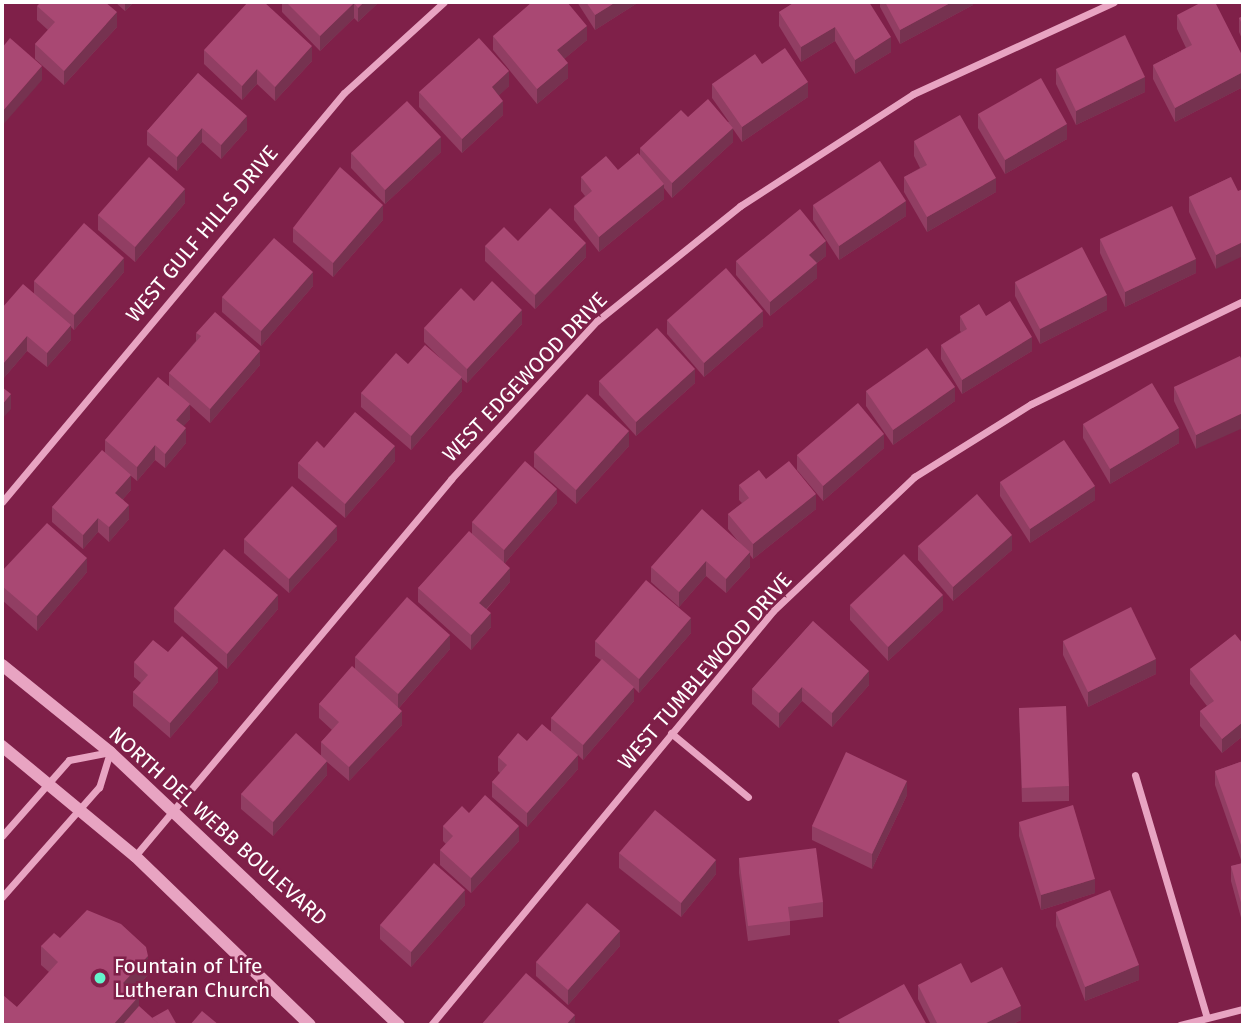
<!DOCTYPE html>
<style>
body{margin:0}
#map{position:relative;width:1245px;height:1027px;overflow:hidden;background:#7f2049;font-family:"Fira Sans",sans-serif}
div>[style]{position:absolute}
.minor>*{height:7px;margin:-3.5px;padding:0 3.5px;transform-origin:3.5px;border-radius:3.5px;background:#e8a4c2}
.tertiary>*{height:12px;margin:-6px;padding:0 6px;transform-origin:6px;border-radius:6px;background:#e8a4c2}
.wall>*{inset:0;background:#913e63}
.shaded-wall>*{inset:0;background:#763250}
.building>*{inset:0;background:#a94873}
.dots>*{width:19px;height:19px;translate:-50% -50%;box-sizing:border-box;border:4px solid #7f2049;border-radius:50%}
span{translate:-50% -50%;white-space:nowrap;text-align:center;line-height:1.15;-webkit-text-stroke:5px #7f2049;paint-order:stroke}
.street-label{font-size:21px;color:#fff}
.poi-label{font-size:21px;color:#fff}
.left{translate:0 -50%;text-align:left}
.frame{position:absolute;inset:0;border:4px solid #fff;pointer-events:none}
</style>
<div id="map">
<div class="minor">
<i style="left:2px;top:502px;width:533px;rotate:-50.1deg"></i>
<i style="left:344px;top:93px;width:135px;rotate:-42.3deg"></i>
<i style="left:671px;top:733px;width:100px;rotate:39.7deg"></i>
<i style="left:1135px;top:775px;width:253px;rotate:73.5deg"></i>
<i style="left:2px;top:836px;width:101px;rotate:-48.6deg"></i>
<i style="left:69px;top:760px;width:42px;rotate:-11deg"></i>
<i style="left:110px;top:752px;width:37px;rotate:107deg"></i>
<i style="left:99px;top:787px;width:147px;rotate:131.4deg"></i>
<i style="left:135px;top:856px;width:492px;rotate:-50deg"></i>
<i style="left:451px;top:479px;width:215px;rotate:-47.3deg"></i>
<i style="left:597px;top:321px;width:184px;rotate:-38.8deg"></i>
<i style="left:740px;top:206px;width:206px;rotate:-32.9deg"></i>
<i style="left:913px;top:94px;width:221px;rotate:-24.6deg"></i>
<i style="left:431px;top:1025px;width:537px;rotate:-50.44deg"></i>
<i style="left:773px;top:611px;width:195px;rotate:-43.5deg"></i>
<i style="left:914px;top:477px;width:138px;rotate:-32deg"></i>
<i style="left:1031px;top:404px;width:236px;rotate:-25.9deg"></i>
<i style="left:1180px;top:1025px;width:65px;rotate:-14.3deg"></i>
</div>
<div class="tertiary">
<i style="left:2px;top:665px;width:139px;rotate:38.9deg"></i>
<i style="left:110px;top:752px;width:398px;rotate:43.4deg"></i>
<i style="left:2px;top:746px;width:173px;rotate:39.6deg"></i>
<i style="left:135px;top:856px;width:243px;rotate:44deg"></i>
</div>
<div class="wall">
<i style="clip-path:polygon(115px 2px,134px 2px,125px 11px)"></i>
<i style="clip-path:polygon(282px 2px,379px 2px,358px 22px,354px 18px,320px 51px,282px 12px)"></i>
<i style="clip-path:polygon(577px 2px,639px 2px,595px 30px)"></i>
<i style="clip-path:polygon(795px 2px,891px 52px,855px 74px,835px 41px,801px 62px,779px 26px,779px 12px)"></i>
<i style="clip-path:polygon(880px 2px,973px 2px,973px 5px,900px 44px,880px 7px)"></i>
<i style="clip-path:polygon(37px 6px,117px 27px,64px 85px,35px 59px,35px 44px,48px 30px,37px 20px)"></i>
<i style="clip-path:polygon(1177px 15px,1243px 57px,1243px 87px,1175px 122px,1153px 79px,1153px 65px,1186px 48px,1177px 29px)"></i>
<i style="clip-path:polygon(1243px 16px,1243px 41px,1239px 32px,1239px 18px)"></i>
<i style="clip-path:polygon(493px 36px,587px 40px,564px 59px,568px 78px,537px 104px,493px 50px)"></i>
<i style="clip-path:polygon(204px 50px,312px 61px,275px 101px,257px 84px,242px 100px,204px 64px)"></i>
<i style="clip-path:polygon(762px 64px,808px 97px,742px 142px,733px 129px,733px 142px,672px 198px,664px 188px,664px 199px,599px 252px,574px 220px,574px 206px,585px 196px,581px 191px,581px 177px,618px 170px,640px 155px,640px 148px,688px 117px,729px 122px,712px 98px,712px 84px)"></i>
<i style="clip-path:polygon(1056px 69px,1145px 92px,1076px 125px,1056px 84px)"></i>
<i style="clip-path:polygon(198px 73px,247px 130px,221px 159px,202px 142px,177px 171px,147px 145px,147px 131px)"></i>
<i style="clip-path:polygon(509px 86px,499px 95px,503px 115px,462px 153px,419px 107px,419px 92px)"></i>
<i style="clip-path:polygon(978px 114px,1067px 139px,1005px 174px,978px 128px)"></i>
<i style="clip-path:polygon(914px 141px,996px 192px,927px 232px,904px 192px,904px 177px,920px 168px,914px 156px)"></i>
<i style="clip-path:polygon(441px 152px,385px 204px,351px 168px,351px 153px)"></i>
<i style="clip-path:polygon(1231px 177px,1216px 269px,1189px 212px,1189px 197px)"></i>
<i style="clip-path:polygon(185px 203px,135px 262px,98px 230px,98px 215px)"></i>
<i style="clip-path:polygon(813px 205px,906px 216px,839px 260px,813px 220px)"></i>
<i style="clip-path:polygon(383px 220px,333px 277px,293px 242px,293px 228px)"></i>
<i style="clip-path:polygon(1100px 239px,1196px 273px,1125px 307px,1100px 253px)"></i>
<i style="clip-path:polygon(518px 241px,586px 257px,535px 309px,485px 261px,485px 246px)"></i>
<i style="clip-path:polygon(826px 256px,817px 263px,817px 278px,770px 316px,736px 275px,736px 261px)"></i>
<i style="clip-path:polygon(124px 272px,74px 330px,71px 327px,71px 340px,47px 367px,27px 351px,2px 380px,2px 308px,34px 294px,34px 281px)"></i>
<i style="clip-path:polygon(1015px 282px,1107px 310px,1040px 344px,1015px 296px)"></i>
<i style="clip-path:polygon(313px 286px,261px 346px,222px 312px,222px 297px)"></i>
<i style="clip-path:polygon(474px 301px,522px 324px,467px 383px,462px 379px,462px 391px,411px 450px,361px 407px,361px 393px,408px 364px,440px 358px,424px 342px,424px 328px)"></i>
<i style="clip-path:polygon(960px 316px,986px 316px,1032px 351px,962px 394px,941px 359px,941px 345px,961px 332px,960px 331px)"></i>
<i style="clip-path:polygon(667px 320px,763px 326px,704px 377px,667px 334px)"></i>
<i style="clip-path:polygon(196px 333px,260px 365px,210px 423px,190px 405px,190px 419px,183px 426px,186px 443px,165px 468px,155px 460px,137px 481px,131px 476px,131px 490px,123px 499px,129px 519px,109px 542px,98px 532px,83px 549px,52px 522px,52px 507px,105px 452px,105px 440px,169px 387px,169px 373px,196px 341px)"></i>
<i style="clip-path:polygon(1243px 363px,1196px 449px,1174px 401px,1174px 387px)"></i>
<i style="clip-path:polygon(599px 381px,695px 383px,636px 436px,599px 395px)"></i>
<i style="clip-path:polygon(866px 391px,955px 401px,893px 445px,866px 406px)"></i>
<i style="clip-path:polygon(1083px 424px,1179px 443px,1110px 484px,1083px 438px)"></i>
<i style="clip-path:polygon(629px 446px,576px 504px,534px 467px,534px 452px)"></i>
<i style="clip-path:polygon(324px 448px,395px 461px,345px 518px,298px 478px,298px 463px)"></i>
<i style="clip-path:polygon(884px 448px,823px 501px,797px 470px,797px 455px)"></i>
<i style="clip-path:polygon(766px 479px,816px 509px,753px 559px,750px 555px,750px 567px,726px 593px,706px 576px,679px 607px,651px 582px,651px 567px,741px 545px,728px 529px,728px 514px,742px 503px,739px 500px,739px 485px)"></i>
<i style="clip-path:polygon(1000px 482px,1095px 500px,1030px 543px,1000px 496px)"></i>
<i style="clip-path:polygon(557px 503px,505px 563px,510px 582px,487px 609px,491px 627px,471px 650px,418px 602px,418px 588px,472px 534px,472px 522px)"></i>
<i style="clip-path:polygon(244px 539px,337px 540px,289px 593px,244px 553px)"></i>
<i style="clip-path:polygon(918px 546px,1012px 550px,953px 601px,918px 560px)"></i>
<i style="clip-path:polygon(2px 571px,87px 572px,37px 631px,2px 600px)"></i>
<i style="clip-path:polygon(850px 605px,943px 610px,888px 661px,850px 620px)"></i>
<i style="clip-path:polygon(174px 608px,278px 609px,227px 669px,174px 622px)"></i>
<i style="clip-path:polygon(813px 621px,869px 685px,832px 727px,802px 701px,779px 728px,752px 704px,752px 689px)"></i>
<i style="clip-path:polygon(691px 633px,639px 693px,634px 688px,634px 701px,583px 760px,578px 755px,578px 769px,527px 827px,492px 797px,492px 782px,500px 773px,498px 771px,498px 757px,527px 741px,551px 731px,551px 718px,601px 660px,595px 656px,595px 641px)"></i>
<i style="clip-path:polygon(1063px 641px,1156px 674px,1088px 707px,1063px 655px)"></i>
<i style="clip-path:polygon(1243px 644px,1243px 736px,1222px 753px,1200px 726px,1200px 711px,1207px 706px,1190px 684px,1190px 669px)"></i>
<i style="clip-path:polygon(450px 649px,399px 708px,402px 725px,349px 781px,327px 762px,327px 775px,273px 836px,241px 809px,241px 794px,321px 755px,321px 742px,332px 730px,319px 718px,319px 704px,355px 669px,355px 657px)"></i>
<i style="clip-path:polygon(134px 662px,218px 682px,170px 738px,133px 706px,133px 692px,141px 683px,134px 677px)"></i>
<i style="clip-path:polygon(1019px 708px,1069px 786px,1069px 801px,1022px 802px)"></i>
<i style="clip-path:polygon(1243px 761px,1243px 859px,1241px 860px,1215px 785px,1215px 771px)"></i>
<i style="clip-path:polygon(907px 795px,872px 869px,812px 840px,812px 826px)"></i>
<i style="clip-path:polygon(469px 813px,519px 841px,471px 893px,440px 865px,440px 850px,446px 844px,443px 841px,443px 826px)"></i>
<i style="clip-path:polygon(1019px 822px,1095px 893px,1041px 910px,1019px 836px)"></i>
<i style="clip-path:polygon(619px 853px,716px 874px,681px 917px,619px 868px)"></i>
<i style="clip-path:polygon(739px 858px,823px 902px,823px 917px,790px 921px,790px 935px,748px 941px,739px 873px)"></i>
<i style="clip-path:polygon(1243px 863px,1243px 925px,1231px 881px,1231px 866px)"></i>
<i style="clip-path:polygon(465px 905px,411px 967px,380px 939px,380px 925px)"></i>
<i style="clip-path:polygon(1056px 912px,1139px 980px,1085px 1001px,1056px 926px)"></i>
<i style="clip-path:polygon(60px 938px,148px 975px,133px 991px,139px 1007px,152px 1018px,177px 1025px,2px 1025px,17px 1007px,49px 972px,41px 965px,41px 946px)"></i>
<i style="clip-path:polygon(620px 946px,568px 1005px,536px 976px,536px 962px)"></i>
<i style="clip-path:polygon(971px 983px,1021px 1020px,1011px 1025px,931px 1025px,918px 999px,918px 985px)"></i>
</div>
<div class="shaded-wall">
<i style="clip-path:polygon(125px 2px,134px 2px,125px 11px)"></i>
<i style="clip-path:polygon(364px 2px,379px 2px,358px 22px,358px 8px)"></i>
<i style="clip-path:polygon(616px 2px,639px 2px,595px 30px,595px 15px)"></i>
<i style="clip-path:polygon(952px 2px,973px 2px,973px 5px,900px 44px,900px 30px)"></i>
<i style="clip-path:polygon(354px 3px,354px 18px,320px 51px,320px 36px)"></i>
<i style="clip-path:polygon(117px 12px,117px 27px,64px 85px,64px 71px)"></i>
<i style="clip-path:polygon(587px 26px,587px 40px,557px 65px,557px 50px)"></i>
<i style="clip-path:polygon(835px 27px,835px 41px,801px 62px,801px 47px)"></i>
<i style="clip-path:polygon(891px 37px,891px 52px,855px 74px,855px 60px)"></i>
<i style="clip-path:polygon(312px 46px,312px 61px,275px 101px,275px 87px)"></i>
<i style="clip-path:polygon(568px 63px,568px 78px,537px 104px,537px 89px)"></i>
<i style="clip-path:polygon(42px 66px,42px 80px,2px 126px,2px 112px)"></i>
<i style="clip-path:polygon(257px 69px,257px 84px,242px 100px,242px 86px)"></i>
<i style="clip-path:polygon(509px 71px,509px 86px,492px 102px,492px 87px)"></i>
<i style="clip-path:polygon(1243px 72px,1243px 87px,1175px 122px,1175px 108px)"></i>
<i style="clip-path:polygon(1145px 77px,1145px 92px,1076px 125px,1076px 111px)"></i>
<i style="clip-path:polygon(808px 82px,808px 97px,742px 142px,742px 127px)"></i>
<i style="clip-path:polygon(503px 101px,503px 115px,462px 153px,462px 139px)"></i>
<i style="clip-path:polygon(247px 116px,247px 130px,221px 159px,221px 145px)"></i>
<i style="clip-path:polygon(1067px 124px,1067px 139px,1005px 174px,1005px 160px)"></i>
<i style="clip-path:polygon(202px 128px,202px 142px,177px 171px,177px 157px)"></i>
<i style="clip-path:polygon(733px 128px,733px 142px,672px 198px,672px 183px)"></i>
<i style="clip-path:polygon(441px 137px,441px 152px,385px 204px,385px 190px)"></i>
<i style="clip-path:polygon(996px 178px,996px 192px,927px 232px,927px 217px)"></i>
<i style="clip-path:polygon(664px 184px,664px 199px,599px 252px,599px 237px)"></i>
<i style="clip-path:polygon(185px 189px,185px 203px,135px 262px,135px 247px)"></i>
<i style="clip-path:polygon(906px 201px,906px 216px,839px 260px,839px 246px)"></i>
<i style="clip-path:polygon(383px 205px,383px 220px,333px 277px,333px 263px)"></i>
<i style="clip-path:polygon(826px 241px,826px 256px,809px 269px,809px 255px)"></i>
<i style="clip-path:polygon(1243px 242px,1243px 256px,1216px 269px,1216px 255px)"></i>
<i style="clip-path:polygon(586px 243px,586px 257px,535px 309px,535px 295px)"></i>
<i style="clip-path:polygon(124px 258px,124px 272px,74px 330px,74px 315px)"></i>
<i style="clip-path:polygon(1196px 259px,1196px 273px,1125px 307px,1125px 292px)"></i>
<i style="clip-path:polygon(817px 263px,817px 278px,770px 316px,770px 302px)"></i>
<i style="clip-path:polygon(313px 272px,313px 286px,261px 346px,261px 331px)"></i>
<i style="clip-path:polygon(1107px 295px,1107px 310px,1040px 344px,1040px 329px)"></i>
<i style="clip-path:polygon(522px 310px,522px 324px,467px 383px,467px 369px)"></i>
<i style="clip-path:polygon(763px 311px,763px 326px,704px 377px,704px 363px)"></i>
<i style="clip-path:polygon(71px 325px,71px 340px,47px 367px,47px 353px)"></i>
<i style="clip-path:polygon(27px 336px,27px 351px,2px 380px,2px 365px)"></i>
<i style="clip-path:polygon(1032px 337px,1032px 351px,962px 394px,962px 380px)"></i>
<i style="clip-path:polygon(260px 351px,260px 365px,210px 423px,210px 409px)"></i>
<i style="clip-path:polygon(695px 369px,695px 383px,636px 436px,636px 422px)"></i>
<i style="clip-path:polygon(462px 377px,462px 391px,411px 450px,411px 436px)"></i>
<i style="clip-path:polygon(955px 387px,955px 401px,893px 445px,893px 430px)"></i>
<i style="clip-path:polygon(11px 394px,11px 409px,2px 419px,2px 405px)"></i>
<i style="clip-path:polygon(190px 404px,190px 419px,176px 435px,176px 420px)"></i>
<i style="clip-path:polygon(1243px 413px,1243px 428px,1196px 449px,1196px 435px)"></i>
<i style="clip-path:polygon(186px 428px,186px 443px,165px 468px,165px 454px)"></i>
<i style="clip-path:polygon(1179px 428px,1179px 443px,1110px 484px,1110px 469px)"></i>
<i style="clip-path:polygon(629px 431px,629px 446px,576px 504px,576px 490px)"></i>
<i style="clip-path:polygon(884px 434px,884px 448px,823px 501px,823px 486px)"></i>
<i style="clip-path:polygon(155px 445px,155px 460px,137px 481px,137px 467px)"></i>
<i style="clip-path:polygon(395px 446px,395px 461px,345px 518px,345px 504px)"></i>
<i style="clip-path:polygon(131px 475px,131px 490px,115px 508px,115px 493px)"></i>
<i style="clip-path:polygon(1095px 486px,1095px 500px,1030px 543px,1030px 529px)"></i>
<i style="clip-path:polygon(557px 489px,557px 503px,504px 564px,504px 550px)"></i>
<i style="clip-path:polygon(816px 494px,816px 509px,753px 559px,753px 544px)"></i>
<i style="clip-path:polygon(129px 505px,129px 519px,109px 542px,109px 527px)"></i>
<i style="clip-path:polygon(98px 518px,98px 532px,83px 549px,83px 535px)"></i>
<i style="clip-path:polygon(337px 526px,337px 540px,289px 593px,289px 579px)"></i>
<i style="clip-path:polygon(1012px 535px,1012px 550px,953px 601px,953px 587px)"></i>
<i style="clip-path:polygon(750px 552px,750px 567px,726px 593px,726px 579px)"></i>
<i style="clip-path:polygon(87px 558px,87px 572px,37px 631px,37px 616px)"></i>
<i style="clip-path:polygon(706px 561px,706px 576px,679px 607px,679px 592px)"></i>
<i style="clip-path:polygon(510px 568px,510px 582px,479px 617px,479px 603px)"></i>
<i style="clip-path:polygon(278px 595px,278px 609px,227px 669px,227px 654px)"></i>
<i style="clip-path:polygon(943px 595px,943px 610px,888px 661px,888px 647px)"></i>
<i style="clip-path:polygon(491px 613px,491px 627px,471px 650px,471px 635px)"></i>
<i style="clip-path:polygon(691px 618px,691px 633px,639px 693px,639px 679px)"></i>
<i style="clip-path:polygon(450px 635px,450px 649px,398px 709px,398px 694px)"></i>
<i style="clip-path:polygon(1156px 659px,1156px 674px,1088px 707px,1088px 692px)"></i>
<i style="clip-path:polygon(218px 668px,218px 682px,170px 738px,170px 723px)"></i>
<i style="clip-path:polygon(869px 671px,869px 685px,832px 727px,832px 713px)"></i>
<i style="clip-path:polygon(634px 687px,634px 701px,583px 760px,583px 745px)"></i>
<i style="clip-path:polygon(802px 687px,802px 701px,779px 728px,779px 713px)"></i>
<i style="clip-path:polygon(402px 711px,402px 725px,349px 781px,349px 767px)"></i>
<i style="clip-path:polygon(1243px 722px,1243px 736px,1222px 753px,1222px 739px)"></i>
<i style="clip-path:polygon(578px 755px,578px 769px,527px 827px,527px 813px)"></i>
<i style="clip-path:polygon(327px 761px,327px 775px,273px 836px,273px 822px)"></i>
<i style="clip-path:polygon(907px 781px,907px 795px,872px 869px,872px 854px)"></i>
<i style="clip-path:polygon(519px 826px,519px 841px,471px 893px,471px 878px)"></i>
<i style="clip-path:polygon(1241px 845px,1243px 845px,1243px 859px,1241px 860px)"></i>
<i style="clip-path:polygon(716px 860px,716px 874px,681px 917px,681px 903px)"></i>
<i style="clip-path:polygon(1095px 879px,1095px 893px,1041px 910px,1041px 895px)"></i>
<i style="clip-path:polygon(465px 890px,465px 905px,411px 967px,411px 952px)"></i>
<i style="clip-path:polygon(620px 931px,620px 946px,568px 1005px,568px 990px)"></i>
<i style="clip-path:polygon(148px 956px,148px 975px,123px 1002px,123px 983px)"></i>
<i style="clip-path:polygon(1139px 965px,1139px 980px,1085px 1001px,1085px 987px)"></i>
<i style="clip-path:polygon(139px 996px,139px 1015px,124px 1023px,124px 1025px,113px 1025px)"></i>
<i style="clip-path:polygon(1021px 1006px,1021px 1020px,1011px 1025px,982px 1025px)"></i>
<i style="clip-path:polygon(575px 1015px,575px 1025px,566px 1025px)"></i>
</div>
<div class="building">
<i style="clip-path:polygon(41px 2px,105px 2px,117px 12px,64px 71px,35px 44px,55px 22px,37px 6px)"></i>
<i style="clip-path:polygon(248px 2px,264px 2px,312px 46px,275px 87px,257px 69px,242px 86px,204px 50px)"></i>
<i style="clip-path:polygon(286px 2px,364px 2px,358px 8px,354px 3px,320px 36px)"></i>
<i style="clip-path:polygon(532px 2px,567px 2px,587px 26px,557px 50px,568px 63px,537px 89px,493px 36px)"></i>
<i style="clip-path:polygon(586px 2px,616px 2px,595px 15px)"></i>
<i style="clip-path:polygon(795px 2px,869px 2px,891px 37px,855px 60px,835px 27px,801px 47px,779px 12px)"></i>
<i style="clip-path:polygon(885px 2px,952px 2px,900px 30px)"></i>
<i style="clip-path:polygon(1202px 2px,1215px 2px,1243px 57px,1243px 72px,1175px 108px,1153px 65px,1192px 45px,1177px 15px)"></i>
<i style="clip-path:polygon(1243px 16px,1243px 26px,1239px 18px)"></i>
<i style="clip-path:polygon(1125px 35px,1145px 77px,1076px 111px,1056px 69px)"></i>
<i style="clip-path:polygon(10px 38px,42px 66px,2px 112px,2px 48px)"></i>
<i style="clip-path:polygon(479px 38px,509px 71px,492px 87px,503px 101px,462px 139px,419px 92px)"></i>
<i style="clip-path:polygon(785px 48px,808px 82px,742px 127px,712px 84px,755px 54px,762px 64px)"></i>
<i style="clip-path:polygon(198px 73px,247px 116px,221px 145px,202px 128px,177px 157px,147px 131px)"></i>
<i style="clip-path:polygon(1041px 78px,1067px 124px,1005px 160px,978px 114px)"></i>
<i style="clip-path:polygon(708px 99px,733px 128px,672px 183px,640px 148px,681px 110px,688px 117px)"></i>
<i style="clip-path:polygon(407px 101px,441px 137px,385px 190px,351px 153px)"></i>
<i style="clip-path:polygon(960px 115px,996px 178px,927px 217px,904px 177px,927px 165px,914px 141px)"></i>
<i style="clip-path:polygon(638px 153px,664px 184px,599px 237px,574px 206px,592px 191px,581px 177px,606px 156px,618px 170px)"></i>
<i style="clip-path:polygon(149px 157px,185px 189px,135px 247px,98px 215px)"></i>
<i style="clip-path:polygon(880px 161px,906px 201px,839px 246px,813px 205px)"></i>
<i style="clip-path:polygon(340px 167px,383px 205px,333px 263px,293px 228px)"></i>
<i style="clip-path:polygon(1231px 177px,1238px 191px,1243px 189px,1243px 242px,1216px 255px,1189px 197px)"></i>
<i style="clip-path:polygon(1172px 206px,1196px 259px,1125px 292px,1100px 239px)"></i>
<i style="clip-path:polygon(550px 208px,586px 243px,535px 295px,485px 246px,504px 227px,518px 241px)"></i>
<i style="clip-path:polygon(800px 209px,826px 241px,809px 255px,817px 263px,770px 302px,736px 261px)"></i>
<i style="clip-path:polygon(84px 223px,124px 258px,74px 315px,34px 281px)"></i>
<i style="clip-path:polygon(274px 238px,313px 272px,261px 331px,222px 297px)"></i>
<i style="clip-path:polygon(1082px 247px,1107px 295px,1040px 329px,1015px 282px)"></i>
<i style="clip-path:polygon(726px 268px,763px 311px,704px 363px,667px 320px)"></i>
<i style="clip-path:polygon(492px 281px,522px 310px,467px 369px,424px 328px,461px 288px,474px 301px)"></i>
<i style="clip-path:polygon(23px 284px,71px 325px,47px 353px,27px 336px,2px 365px,2px 308px)"></i>
<i style="clip-path:polygon(1010px 301px,1032px 337px,962px 380px,941px 345px,967px 329px,960px 316px,979px 304px,986px 316px)"></i>
<i style="clip-path:polygon(215px 312px,260px 351px,210px 409px,169px 373px,201px 336px,196px 333px)"></i>
<i style="clip-path:polygon(657px 328px,695px 369px,636px 422px,599px 381px)"></i>
<i style="clip-path:polygon(425px 345px,462px 377px,411px 436px,361px 393px,396px 353px,408px 364px)"></i>
<i style="clip-path:polygon(927px 348px,955px 387px,893px 430px,866px 391px)"></i>
<i style="clip-path:polygon(1240px 356px,1243px 363px,1243px 413px,1196px 435px,1174px 387px)"></i>
<i style="clip-path:polygon(158px 377px,190px 404px,176px 420px,186px 428px,165px 454px,155px 445px,137px 467px,105px 440px)"></i>
<i style="clip-path:polygon(1152px 383px,1179px 428px,1110px 469px,1083px 424px)"></i>
<i style="clip-path:polygon(2px 387px,11px 394px,2px 405px)"></i>
<i style="clip-path:polygon(587px 394px,629px 431px,576px 490px,534px 452px)"></i>
<i style="clip-path:polygon(858px 403px,884px 434px,823px 486px,797px 455px)"></i>
<i style="clip-path:polygon(355px 412px,395px 446px,345px 504px,298px 463px,317px 441px,324px 448px)"></i>
<i style="clip-path:polygon(1064px 440px,1095px 486px,1030px 529px,1000px 482px)"></i>
<i style="clip-path:polygon(102px 450px,131px 475px,115px 493px,129px 505px,109px 527px,98px 518px,83px 535px,52px 507px)"></i>
<i style="clip-path:polygon(525px 461px,557px 489px,504px 550px,472px 522px)"></i>
<i style="clip-path:polygon(789px 461px,816px 494px,753px 544px,728px 514px,749px 498px,739px 485px,759px 470px,766px 479px)"></i>
<i style="clip-path:polygon(292px 486px,337px 526px,289px 579px,244px 539px)"></i>
<i style="clip-path:polygon(977px 494px,1012px 535px,953px 587px,918px 546px)"></i>
<i style="clip-path:polygon(702px 509px,750px 552px,726px 579px,706px 561px,679px 592px,651px 567px)"></i>
<i style="clip-path:polygon(47px 523px,87px 558px,37px 616px,2px 586px,2px 571px)"></i>
<i style="clip-path:polygon(469px 531px,510px 568px,479px 603px,491px 613px,471px 635px,418px 588px)"></i>
<i style="clip-path:polygon(224px 549px,278px 595px,227px 654px,174px 608px)"></i>
<i style="clip-path:polygon(904px 554px,943px 595px,888px 647px,850px 605px)"></i>
<i style="clip-path:polygon(646px 580px,691px 618px,639px 679px,595px 641px)"></i>
<i style="clip-path:polygon(407px 597px,450px 635px,398px 694px,355px 657px)"></i>
<i style="clip-path:polygon(1131px 607px,1156px 659px,1088px 692px,1063px 641px)"></i>
<i style="clip-path:polygon(813px 621px,869px 671px,832px 713px,802px 687px,779px 713px,752px 689px)"></i>
<i style="clip-path:polygon(1235px 634px,1243px 644px,1243px 722px,1222px 739px,1200px 711px,1214px 701px,1190px 669px)"></i>
<i style="clip-path:polygon(182px 636px,218px 668px,170px 723px,133px 692px,148px 675px,134px 662px,153px 640px,168px 652px)"></i>
<i style="clip-path:polygon(602px 659px,634px 687px,583px 745px,551px 718px)"></i>
<i style="clip-path:polygon(352px 666px,402px 711px,349px 767px,321px 742px,339px 722px,319px 704px)"></i>
<i style="clip-path:polygon(1066px 706px,1069px 786px,1022px 788px,1019px 708px)"></i>
<i style="clip-path:polygon(542px 724px,578px 755px,527px 813px,492px 782px,507px 765px,498px 757px,518px 733px,527px 741px)"></i>
<i style="clip-path:polygon(296px 733px,327px 761px,273px 822px,241px 794px)"></i>
<i style="clip-path:polygon(846px 752px,907px 781px,872px 854px,812px 826px)"></i>
<i style="clip-path:polygon(1243px 761px,1243px 845px,1241px 845px,1215px 771px)"></i>
<i style="clip-path:polygon(485px 795px,519px 826px,471px 878px,440px 850px,453px 836px,443px 826px,462px 806px,469px 813px)"></i>
<i style="clip-path:polygon(1073px 805px,1095px 879px,1041px 895px,1019px 822px)"></i>
<i style="clip-path:polygon(655px 810px,716px 860px,681px 903px,619px 853px)"></i>
<i style="clip-path:polygon(816px 848px,823px 902px,788px 907px,790px 921px,748px 926px,739px 858px)"></i>
<i style="clip-path:polygon(434px 863px,465px 890px,411px 952px,380px 925px)"></i>
<i style="clip-path:polygon(1243px 863px,1243px 910px,1231px 866px)"></i>
<i style="clip-path:polygon(1110px 890px,1139px 965px,1085px 987px,1056px 912px)"></i>
<i style="clip-path:polygon(587px 903px,620px 931px,568px 990px,536px 962px)"></i>
<i style="clip-path:polygon(87px 910px,121px 924px,146px 947px,148px 956px,123px 983px,139px 996px,113px 1025px,2px 1025px,2px 996px,3px 995px,17px 1007px,58px 962px,41px 946px,54px 933px,60px 938px)"></i>
<i style="clip-path:polygon(961px 963px,971px 983px,1002px 967px,1021px 1006px,982px 1025px,938px 1025px,918px 985px)"></i>
<i style="clip-path:polygon(526px 973px,575px 1015px,566px 1025px,481px 1025px)"></i>
<i style="clip-path:polygon(904px 984px,927px 1025px,841px 1025px,838px 1020px)"></i>
<i style="clip-path:polygon(139px 1006px,160px 1025px,126px 1025px,124px 1023px)"></i>
<i style="clip-path:polygon(168px 1009px,177px 1025px,160px 1025px,152px 1018px)"></i>
<i style="clip-path:polygon(202px 1011px,219px 1025px,190px 1025px)"></i>
</div>
<div class="dots">
<i style="left:100px;top:978px;background:#64f5cc"></i>
</div>
<div class="street-label">
<span style="left:202px;top:234px;rotate:-50deg">WEST GULF HILLS DRIVE</span>
<span style="left:525px;top:377px;rotate:-46deg">WEST EDGEWOOD DRIVE</span>
<span style="left:705px;top:671px;rotate:-49deg">WEST TUMBLEWOOD DRIVE</span>
<span style="left:218px;top:826px;rotate:42deg">NORTH DEL WEBB BOULEVARD</span>
</div>
<div class="poi-label">
<span class="left" style="left:114px;top:978px">Fountain of Life<br>Lutheran Church</span>
</div>
<div class="frame"></div>
</div>
